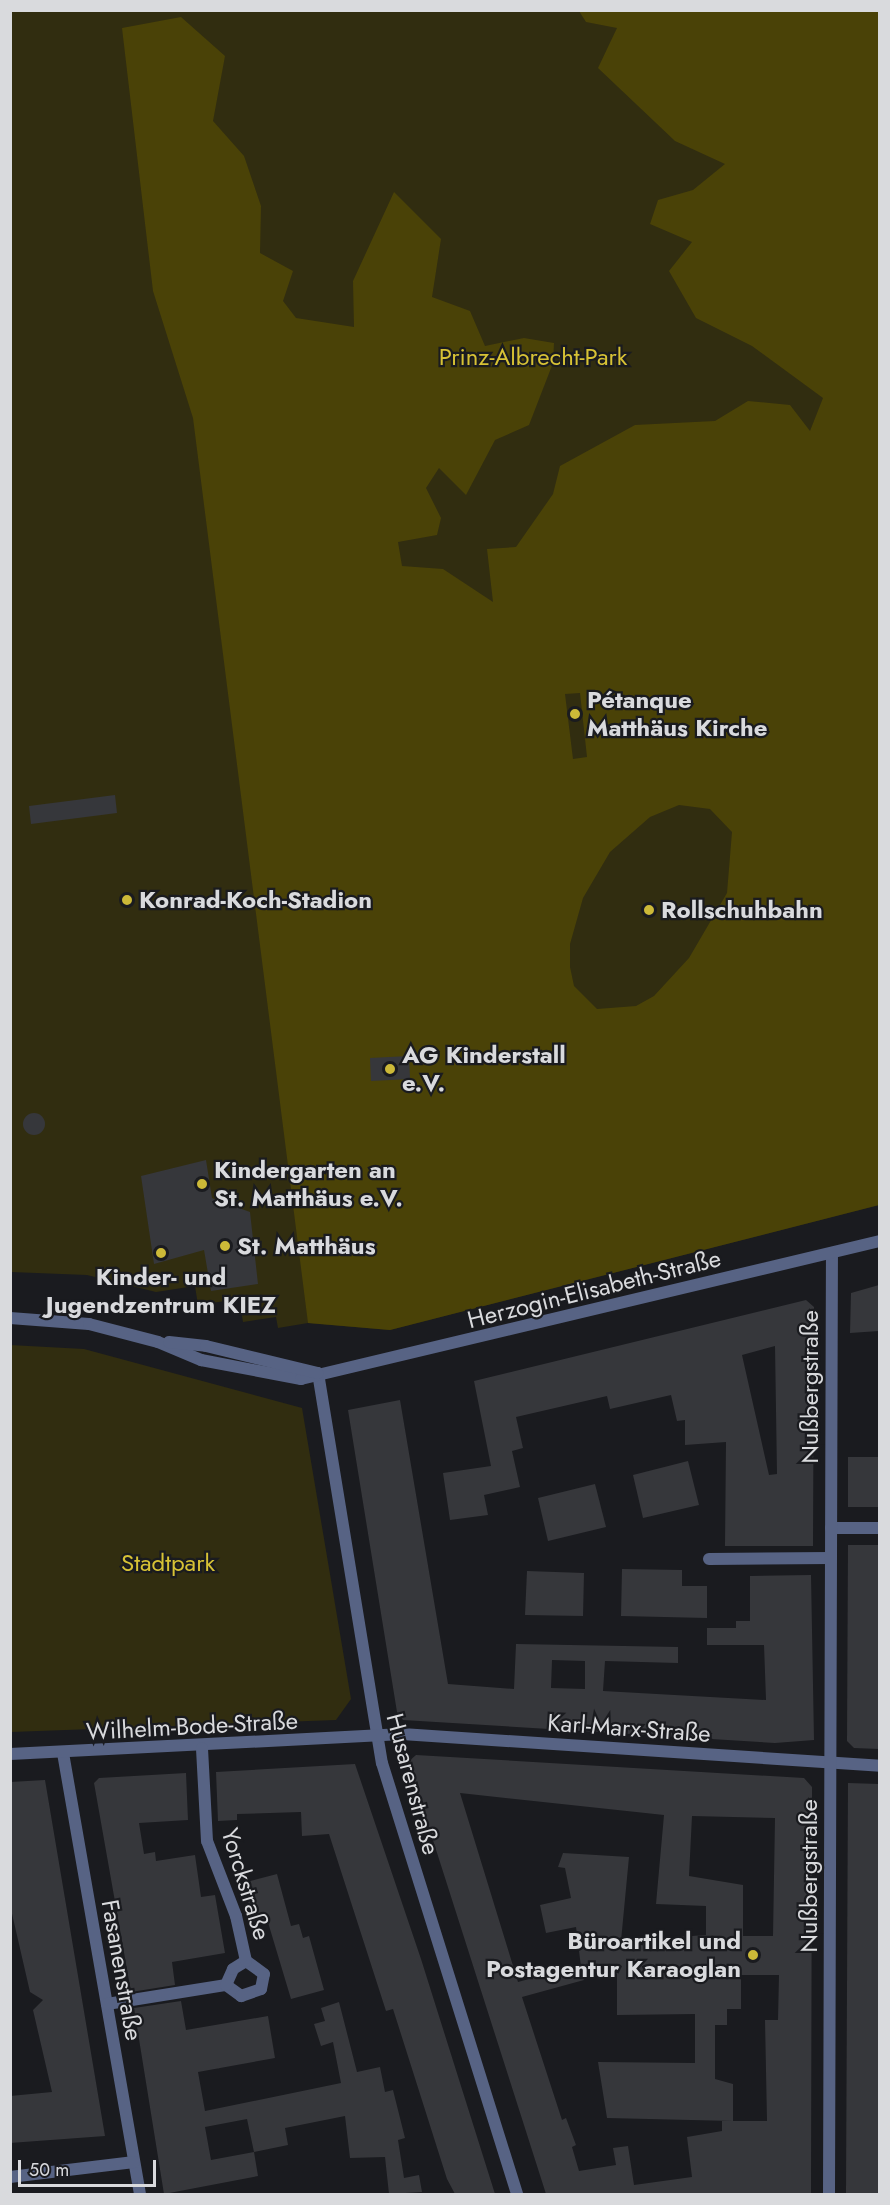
<!DOCTYPE html>
<meta charset="utf-8">
<style>
body{margin:0}
#map{position:relative;width:890px;height:2205px;overflow:hidden;background:#1a1b1f;font-family:Jost,sans-serif}
div>[style]{position:absolute}
.green>*{inset:0;background:#312d10}
.forest>*{inset:0;background:#4a4207}
.building>*{inset:0;background:#36373b}
.round{border-radius:50%}
.minor>*{height:12px;margin:-6px;padding:0 6px;transform-origin:6px;border-radius:6px;background:#576384}
.tertiary>*{height:12px;margin:-6px;padding:0 6px;transform-origin:6px;border-radius:6px;background:#576384}
.dots>*{width:16px;height:16px;translate:-50% -50%;box-sizing:border-box;border:3px solid #1a1b1f;border-radius:50%}
span{translate:-50% -50%;white-space:nowrap;text-align:center;line-height:1.15;-webkit-text-stroke:4.5px #1a1b1f;paint-order:stroke}
.park-label{font-size:24px;color:#d7c235}
.poi-label{font-size:24px;color:#d9dadd;font-weight:700}
.left{translate:0 -50%;text-align:left}
.right{translate:-100% -50%;text-align:right}
.street-label{font-size:24px;color:#d9dadd}
.frame{position:absolute;inset:0;border:12px solid #d9dadd;pointer-events:none}
.scale{position:absolute;left:18px;top:2160px;width:138px;height:27px;box-sizing:border-box;border:3px solid #d9dadd;border-top:0;padding-left:8px;font-size:18px;line-height:21px;white-space:nowrap;color:#d9dadd;-webkit-text-stroke:4px #1a1b1f;paint-order:stroke}
</style>
<div id="map">
<div class="green">
<i style="clip-path:polygon(10px 11px,879px 11px,879px 1205px,390px 1330px,308px 1323px,278px 1328px,276px 1317px,243px 1322px,239px 1299px,198px 1305px,195px 1286px,156px 1292px,87px 1275px,11px 1272px)"></i>
<i style="clip-path:polygon(10px 1345px,84px 1349px,302px 1408px,351px 1699px,336px 1720px,11px 1732px)"></i>
</div>
<div class="forest">
<i style="clip-path:polygon(evenodd,579px 11px,879px 11px,879px 1205px,390px 1330px,308px 1323px,193px 418px,153px 291px,122px 28px,181px 17px,225px 56px,213px 121px,244px 156px,261px 206px,260px 253px,293px 271px,283px 301px,296px 318px,354px 327px,353px 281px,394px 192px,441px 239px,432px 297px,470px 311px,485px 346px,524px 338px,554px 343px,553px 363px,529px 425px,495px 440px,466px 495px,439px 468px,426px 488px,441px 518px,437px 535px,398px 542px,402px 566px,443px 569px,493px 602px,487px 549px,516px 547px,553px 494px,560px 466px,635px 425px,715px 421px,748px 401px,790px 405px,810px 431px,823px 398px,752px 346px,696px 318px,669px 271px,692px 242px,650px 224px,658px 200px,693px 190px,725px 164px,675px 141px,598px 68px,617px 28px,586px 22px,579px 11px,580px 693px,587px 757px,573px 759px,565px 694px,580px 693px,579px 11px,679px 805px,710px 809px,732px 832px,727px 893px,689px 958px,654px 996px,636px 1006px,597px 1009px,574px 986px,570px 967px,570px 944px,583px 898px,610px 852px,650px 817px,679px 805px)"></i>
</div>
<div class="building">
<i style="clip-path:polygon(115px 795px,117px 813px,31px 824px,29px 806px)"></i>
<i style="clip-path:polygon(409px 1056px,410px 1079px,371px 1081px,370px 1058px)"></i>
<i class="round" style="left:23px;top:1113px;width:22px;height:22px"></i>
<i style="clip-path:polygon(206px 1160px,212px 1198px,250px 1212px,258px 1284px,211px 1291px,204px 1250px,154px 1264px,141px 1176px)"></i>
<i style="clip-path:polygon(879px 1285px,879px 1331px,850px 1333px,851px 1293px)"></i>
<i style="clip-path:polygon(evenodd,806px 1300px,814px 1307px,813px 1546px,725px 1546px,726px 1442px,685px 1445px,685px 1420px,677px 1421px,671px 1395px,610px 1409px,607px 1396px,516px 1417px,523px 1448px,512px 1451px,520px 1487px,484px 1495px,488px 1515px,450px 1520px,443px 1473px,491px 1466px,474px 1381px,806px 1300px,775px 1346px,777px 1474px,769px 1475px,742px 1355px,775px 1346px)"></i>
<i style="clip-path:polygon(evenodd,400px 1400px,448px 1684px,514px 1689px,516px 1644px,678px 1647px,678px 1663px,605px 1661px,603px 1691px,766px 1700px,764px 1645px,707px 1645px,707px 1628px,736px 1628px,736px 1621px,750px 1621px,750px 1576px,811px 1575px,814px 1740px,775px 1743px,403px 1720px,397px 1712px,348px 1410px,400px 1400px,552px 1660px,585px 1661px,585px 1689px,551px 1688px,552px 1660px)"></i>
<i style="clip-path:polygon(848px 1457px,879px 1457px,879px 1507px,848px 1507px)"></i>
<i style="clip-path:polygon(688px 1461px,699px 1505px,643px 1518px,633px 1475px)"></i>
<i style="clip-path:polygon(595px 1484px,606px 1527px,548px 1541px,538px 1498px)"></i>
<i style="clip-path:polygon(848px 1545px,879px 1545px,879px 1749px,854px 1748px,847px 1741px)"></i>
<i style="clip-path:polygon(622px 1569px,682px 1570px,682px 1586px,707px 1586px,707px 1618px,621px 1616px)"></i>
<i style="clip-path:polygon(527px 1571px,584px 1573px,583px 1616px,525px 1615px)"></i>
<i style="clip-path:polygon(evenodd,416px 1755px,804px 1778px,812px 1787px,811px 2194px,546px 2194px,408px 1762px,416px 1755px,460px 1793px,664px 1815px,656px 1904px,706px 1906px,706px 1935px,621px 1941px,629px 1857px,563px 1853px,558px 1867px,565px 1868px,571px 1898px,540px 1905px,546px 1933px,576px 1927px,582px 1975px,617px 1974px,617px 2015px,695px 2014px,695px 2063px,598px 2062px,607px 2118px,733px 2121px,733px 2084px,715px 2079px,715px 2025px,727px 2025px,727px 2009px,741px 2009px,741px 1975px,779px 1975px,778px 2020px,765px 2020px,767px 2121px,722px 2121px,722px 2131px,687px 2137px,692px 2177px,634px 2185px,628px 2146px,613px 2148px,616px 2165px,579px 2171px,572px 2147px,576px 2145px,566px 2118px,562px 2120px,522px 1997px,584px 1980px,579px 1965px,518px 1982px,460px 1793px,416px 1755px,692px 1816px,775px 1818px,773px 1936px,743px 1936px,743px 1885px,689px 1876px,692px 1816px)"></i>
<i style="clip-path:polygon(355px 1764px,421px 1959px,495px 2194px,455px 2194px,447px 2179px,393px 2009px,386px 2011px,329px 1834px,302px 1836px,301px 1812px,237px 1814px,237px 1820px,218px 1821px,216px 1772px)"></i>
<i style="clip-path:polygon(186px 1773px,188px 1820px,139px 1823px,144px 1854px,155px 1852px,156px 1861px,195px 1855px,201px 1897px,215px 1895px,225px 1953px,172px 1962px,175px 1985px,131px 1992px,94px 1783px,99px 1778px)"></i>
<i style="clip-path:polygon(45px 1780px,105px 2136px,10px 2143px,10px 2096px,52px 2092px,33px 2010px,43px 2000px,30px 1992px,10px 1905px,10px 1782px)"></i>
<i style="clip-path:polygon(848px 1783px,879px 1784px,879px 2194px,846px 2194px)"></i>
<i style="clip-path:polygon(277px 1874px,291px 1926px,299px 1924px,303px 1938px,309px 1936px,324px 1990px,291px 1999px,267px 1919px,254px 1922px,243px 1883px)"></i>
<i style="clip-path:polygon(evenodd,181px 2001px,186px 2030px,268px 2016px,275px 2058px,198px 2072px,205px 2111px,341px 2083px,333px 2042px,321px 2046px,314px 2024px,325px 2021px,321px 2008px,339px 2002px,357px 2072px,380px 2067px,385px 2092px,393px 2090px,405px 2138px,398px 2140px,404px 2178px,419px 2175px,422px 2192px,389px 2194px,385px 2157px,350px 2158px,345px 2116px,285px 2128px,288px 2145px,254px 2152px,258px 2176px,164px 2194px,134px 2008px,181px 2001px,247px 2119px,254px 2152px,211px 2160px,205px 2127px,247px 2119px)"></i>
</div>
<div class="minor">
<i style="left:318px;top:1373px;width:395px;rotate:80.7deg"></i>
<i style="left:382px;top:1763px;width:452px;rotate:72.6deg"></i>
<i style="left:831px;top:1528px;width:49px"></i>
<i style="left:709px;top:1559px;width:122px;rotate:-0.5deg"></i>
<i style="left:63px;top:1753px;width:448px;rotate:80.1deg"></i>
<i style="left:10px;top:1754px;width:393px;rotate:-2.9deg"></i>
<i style="left:402px;top:1734px;width:479px;rotate:3.8deg"></i>
<i style="left:226px;top:1985px;width:19px;rotate:36deg"></i>
<i style="left:241px;top:1996px;width:21px;rotate:-19deg"></i>
<i style="left:261px;top:1989px;width:15px;rotate:-79deg"></i>
<i style="left:264px;top:1974px;width:22px;rotate:-144deg"></i>
<i style="left:107px;top:2004px;width:121px;rotate:-9.1deg"></i>
<i style="left:226px;top:1985px;width:17px;rotate:-66deg"></i>
<i style="left:233px;top:1969px;width:15px;rotate:-32deg"></i>
<i style="left:246px;top:1961px;width:46px;rotate:-102.5deg"></i>
<i style="left:236px;top:1916px;width:80px;rotate:-111.1deg"></i>
<i style="left:207px;top:1841px;width:93px;rotate:-93.1deg"></i>
<i style="left:10px;top:2177px;width:125px;rotate:-6.9deg"></i>
<i style="left:829px;top:2194px;width:941px;rotate:-89.82deg"></i>
</div>
<div class="tertiary">
<i style="left:10px;top:1318px;width:79px;rotate:4.3deg"></i>
<i style="left:89px;top:1324px;width:71px;rotate:14.6deg"></i>
<i style="left:158px;top:1342px;width:47px;rotate:22.7deg"></i>
<i style="left:201px;top:1360px;width:102px;rotate:10.8deg"></i>
<i style="left:301px;top:1379px;width:595px;rotate:-13.41deg"></i>
<i style="left:169px;top:1342px;width:37px;rotate:6deg"></i>
<i style="left:206px;top:1346px;width:115px;rotate:13.6deg"></i>
</div>
<div class="dots">
<i style="left:575px;top:714px;background:#ccb938"></i>
<i style="left:127px;top:900px;background:#ccb938"></i>
<i style="left:649px;top:910px;background:#ccb938"></i>
<i style="left:390px;top:1069px;background:#ccb938"></i>
<i style="left:202px;top:1184px;background:#ccb938"></i>
<i style="left:225px;top:1246px;background:#ccb938"></i>
<i style="left:161px;top:1253px;background:#ccb938"></i>
<i style="left:753px;top:1955px;background:#ccb938"></i>
</div>
<div class="park-label">
<span style="left:533px;top:357px">Prinz-Albrecht-Park</span>
<span style="left:168px;top:1563px">Stadtpark</span>
</div>
<div class="poi-label">
<span class="left" style="left:587px;top:714px">Pétanque<br>Matthäus Kirche</span>
<span class="left" style="left:139px;top:900px">Konrad-Koch-Stadion</span>
<span class="left" style="left:661px;top:910px">Rollschuhbahn</span>
<span class="left" style="left:402px;top:1069px">AG Kinderstall<br>e.V.</span>
<span class="left" style="left:214px;top:1184px">Kindergarten an<br>St. Matthäus e.V.</span>
<span class="left" style="left:237px;top:1246px">St. Matthäus</span>
<span style="left:161px;top:1291px">Kinder- und<br>Jugendzentrum KIEZ</span>
<span class="right" style="left:741px;top:1955px">Büroartikel und<br>Postagentur Karaoglan</span>
</div>
<div class="street-label">
<span style="left:594px;top:1289px;rotate:-14deg">Herzogin-Elisabeth-Straße</span>
<span style="left:810px;top:1387px;rotate:-90deg">Nußbergstraße</span>
<span style="left:192px;top:1726px;rotate:-3deg">Wilhelm-Bode-Straße</span>
<span style="left:629px;top:1728px;rotate:4deg">Karl-Marx-Straße</span>
<span style="left:413px;top:1784px;rotate:75deg">Husarenstraße</span>
<span style="left:809px;top:1876px;rotate:-90deg">Nußbergstraße</span>
<span style="left:246px;top:1884px;rotate:73deg">Yorckstraße</span>
<span style="left:122px;top:1970px;rotate:80deg">Fasanenstraße</span>
</div>
<div class="frame"></div>
<div class="scale">50 m</div>
</div>
